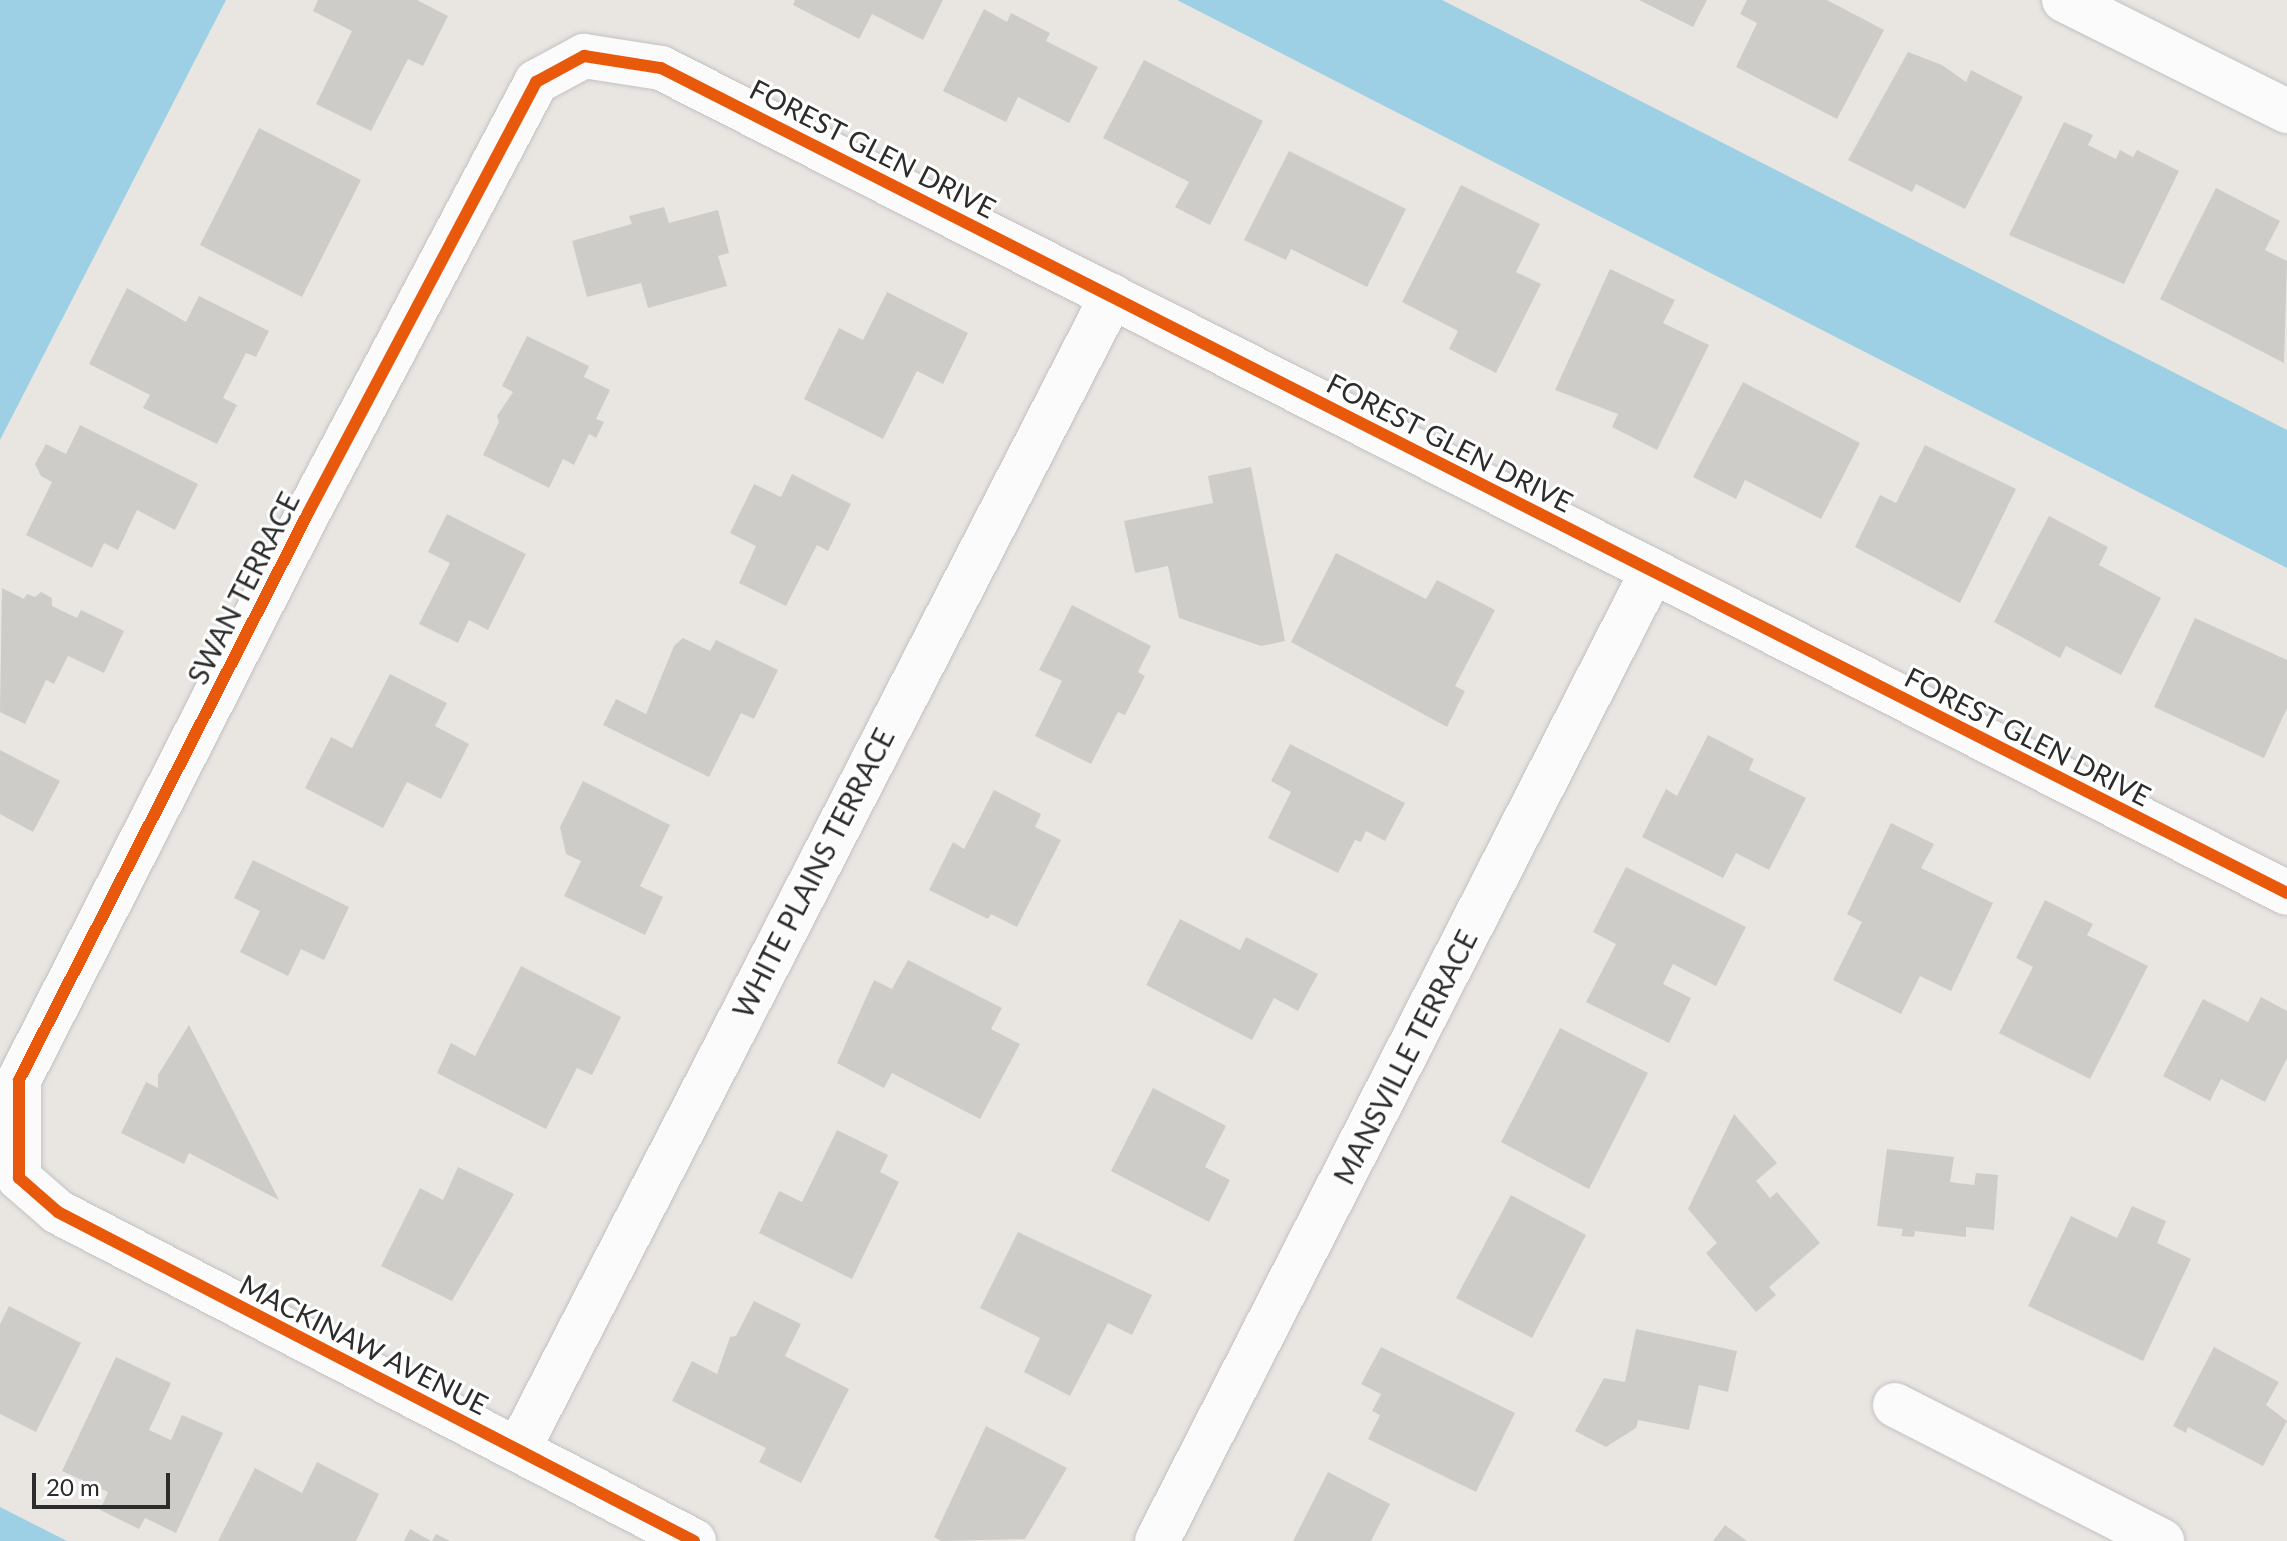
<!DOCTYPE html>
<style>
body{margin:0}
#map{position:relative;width:2287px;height:1541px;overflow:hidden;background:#e9e6e2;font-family:Lato,sans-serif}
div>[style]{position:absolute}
.water>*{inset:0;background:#9dd0e4}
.building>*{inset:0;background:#ceccc9}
.roads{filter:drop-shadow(0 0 2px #c4c2c2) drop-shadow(0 0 2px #c4c2c2)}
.street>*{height:44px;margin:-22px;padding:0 22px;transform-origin:22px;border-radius:22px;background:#fcfbfb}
.cycleway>*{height:12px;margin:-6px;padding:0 6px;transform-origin:6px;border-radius:6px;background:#e8590c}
span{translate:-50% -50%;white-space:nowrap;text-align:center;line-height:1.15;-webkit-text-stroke:6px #fff;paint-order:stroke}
.street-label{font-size:28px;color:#2c2c2c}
.scale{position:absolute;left:32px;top:1473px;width:138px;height:36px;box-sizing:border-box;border:4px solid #2c2c2c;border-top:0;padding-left:10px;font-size:24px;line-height:28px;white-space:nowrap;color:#2c2c2c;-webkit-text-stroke:6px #fff;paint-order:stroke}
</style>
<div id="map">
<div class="water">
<i style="clip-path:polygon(0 0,226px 0,0 440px)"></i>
<i style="clip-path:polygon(1177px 0,1442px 0,2287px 430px,2287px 568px)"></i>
<i style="clip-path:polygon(0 1507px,67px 1541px,0 1541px)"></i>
</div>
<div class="building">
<i style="clip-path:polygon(318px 0,417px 0,448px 16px,423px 66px,408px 59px,371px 131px,316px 104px,352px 31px,313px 11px)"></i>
<i style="clip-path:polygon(795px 0,943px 0,923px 40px,872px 14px,859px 39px,793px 5px)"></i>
<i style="clip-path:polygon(1639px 0,1707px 0,1693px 27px)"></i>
<i style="clip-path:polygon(1747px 0,1827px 0,1884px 30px,1837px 119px,1736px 67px,1757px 23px,1740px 14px)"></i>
<i style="clip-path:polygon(984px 9px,1007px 22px,1011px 13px,1050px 33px,1046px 41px,1098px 67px,1069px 123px,1018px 97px,1006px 122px,943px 91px)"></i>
<i style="clip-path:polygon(1908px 52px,1942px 65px,1966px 82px,1971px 70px,2023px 97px,1965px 209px,1916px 184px,1912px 192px,1848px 160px)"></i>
<i style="clip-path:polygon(1144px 60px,1263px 121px,1210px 225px,1175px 207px,1189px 182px,1103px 138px)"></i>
<i style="clip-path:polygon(2064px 122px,2093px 135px,2088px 145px,2116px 159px,2120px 150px,2133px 157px,2137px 150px,2179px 171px,2124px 284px,2009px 235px)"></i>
<i style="clip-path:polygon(259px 128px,361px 180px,302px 297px,200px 245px)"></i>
<i style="clip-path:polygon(1289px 151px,1406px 209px,1367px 287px,1291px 249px,1286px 260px,1244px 240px)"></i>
<i style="clip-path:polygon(1461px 185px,1540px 224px,1516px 272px,1541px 284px,1496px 373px,1449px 349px,1458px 331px,1402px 302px)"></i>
<i style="clip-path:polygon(2216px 188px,2280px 221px,2265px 250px,2287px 261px,2284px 363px,2160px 299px)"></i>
<i style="clip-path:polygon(664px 207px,669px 223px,718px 210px,729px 253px,718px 256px,727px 286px,648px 308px,641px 283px,587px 297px,572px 241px,632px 224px,629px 216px)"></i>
<i style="clip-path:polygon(1610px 269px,1675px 300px,1663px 323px,1709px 345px,1657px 450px,1612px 427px,1618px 414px,1555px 390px)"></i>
<i style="clip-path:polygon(127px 288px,186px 322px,199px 296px,269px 331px,256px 357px,246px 353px,223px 398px,237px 405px,217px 444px,143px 408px,150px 395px,89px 364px)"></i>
<i style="clip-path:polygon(887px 292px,968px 333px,943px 384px,917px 371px,883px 439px,804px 399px,839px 328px,863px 340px)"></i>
<i style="clip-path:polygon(527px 336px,589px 366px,584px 377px,610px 390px,596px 419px,604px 422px,596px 438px,589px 434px,574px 465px,563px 459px,549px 488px,483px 455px,499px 422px,497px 416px,513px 392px,502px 386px)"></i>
<i style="clip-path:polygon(1743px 382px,1860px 443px,1821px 519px,1745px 480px,1736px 499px,1693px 477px)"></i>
<i style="clip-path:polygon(80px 425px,198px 484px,175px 530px,137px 510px,118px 550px,104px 543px,92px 568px,26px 535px,52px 482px,41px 476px,35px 464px,46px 444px,66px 454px)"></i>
<i style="clip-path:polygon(1925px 445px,2016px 489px,1960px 603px,1855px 547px,1880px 495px,1896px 503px)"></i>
<i style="clip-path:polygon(1251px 467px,1285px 641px,1261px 646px,1179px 618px,1168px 566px,1135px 573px,1124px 521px,1213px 503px,1208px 476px)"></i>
<i style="clip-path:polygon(792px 474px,851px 504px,828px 551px,817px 545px,786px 606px,739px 583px,756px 546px,730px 533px,754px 484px,781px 497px)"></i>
<i style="clip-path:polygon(447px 514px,526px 554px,488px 630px,469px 620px,458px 643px,419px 624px,450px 563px,428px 552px)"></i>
<i style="clip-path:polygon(2049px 516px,2108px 547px,2099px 565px,2161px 598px,2121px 675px,2066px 646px,2060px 658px,1994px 622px)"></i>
<i style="clip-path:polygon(1336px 553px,1426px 599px,1437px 580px,1495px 610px,1455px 686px,1465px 691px,1447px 727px,1291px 642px)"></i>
<i style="clip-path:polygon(2px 588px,24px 599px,27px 594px,35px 597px,41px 592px,52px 598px,52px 606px,77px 618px,81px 610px,124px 631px,104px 673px,68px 656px,54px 684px,46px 680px,25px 724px,0 712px)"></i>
<i style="clip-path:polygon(1072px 605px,1151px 646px,1138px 672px,1145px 676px,1125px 715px,1118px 712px,1091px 764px,1035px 736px,1062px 681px,1039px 670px)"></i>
<i style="clip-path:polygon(2195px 618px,2287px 660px,2287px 708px,2264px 758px,2154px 707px)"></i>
<i style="clip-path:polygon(683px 638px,710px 651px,716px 640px,778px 670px,754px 719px,741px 713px,709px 777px,603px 725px,616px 699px,646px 714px,674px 646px)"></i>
<i style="clip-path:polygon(390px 674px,447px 703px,435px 726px,469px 744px,441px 799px,407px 782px,383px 828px,305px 788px,331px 737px,352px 748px)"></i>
<i style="clip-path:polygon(1708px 735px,1754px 759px,1749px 770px,1806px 798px,1769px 870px,1736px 853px,1723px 878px,1642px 837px,1666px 789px,1677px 796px)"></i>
<i style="clip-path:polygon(1290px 744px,1405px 803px,1385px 841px,1366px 831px,1361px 842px,1355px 840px,1338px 873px,1268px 838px,1291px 792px,1271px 781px)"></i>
<i style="clip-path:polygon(0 750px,60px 781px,33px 832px,0 814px)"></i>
<i style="clip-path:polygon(583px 781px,670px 825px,640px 886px,663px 897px,645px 935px,564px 896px,581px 861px,566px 854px,560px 827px)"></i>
<i style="clip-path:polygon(994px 790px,1041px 814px,1035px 827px,1061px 840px,1017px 927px,991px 914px,988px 919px,929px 890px,953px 842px,964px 849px)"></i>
<i style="clip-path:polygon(1891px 823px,1934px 844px,1921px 868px,1993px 903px,1951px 991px,1920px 976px,1901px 1014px,1833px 980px,1862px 922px,1847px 914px)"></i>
<i style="clip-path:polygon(253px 860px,349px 907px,324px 960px,301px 949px,288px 976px,240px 952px,260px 911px,234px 898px)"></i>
<i style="clip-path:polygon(1626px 867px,1746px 927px,1716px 986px,1673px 964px,1663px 984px,1691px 998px,1669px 1043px,1586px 1002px,1616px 944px,1593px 932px)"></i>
<i style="clip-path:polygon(2045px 900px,2093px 924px,2087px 935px,2148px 966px,2090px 1079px,1999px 1033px,2033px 967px,2016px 958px)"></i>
<i style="clip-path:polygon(1180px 919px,1240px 950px,1246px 937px,1318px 974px,1298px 1011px,1274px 998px,1252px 1040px,1146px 985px)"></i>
<i style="clip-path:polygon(908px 960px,1002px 1008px,991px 1029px,1020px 1044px,980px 1119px,892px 1073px,884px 1088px,837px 1063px,874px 980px,892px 989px)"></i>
<i style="clip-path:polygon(521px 966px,621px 1017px,592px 1075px,577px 1068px,546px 1129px,437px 1073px,451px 1043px,475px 1056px)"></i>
<i style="clip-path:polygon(2261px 997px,2287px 1011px,2287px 1058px,2265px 1102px,2221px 1079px,2210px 1101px,2163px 1076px,2203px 999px,2248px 1022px)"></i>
<i style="clip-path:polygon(189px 1025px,279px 1200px,189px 1153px,184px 1164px,121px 1133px,146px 1082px,158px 1088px,158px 1075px)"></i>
<i style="clip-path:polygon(1560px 1028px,1648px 1073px,1589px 1189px,1501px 1142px)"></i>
<i style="clip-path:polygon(1153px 1088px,1226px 1126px,1205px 1167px,1230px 1180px,1209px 1222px,1111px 1171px)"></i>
<i style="clip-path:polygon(1734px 1114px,1777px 1163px,1756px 1181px,1770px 1198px,1777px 1192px,1820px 1243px,1769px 1287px,1776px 1295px,1756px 1312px,1706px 1253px,1717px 1243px,1688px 1209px)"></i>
<i style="clip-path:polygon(837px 1130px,888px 1155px,880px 1172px,899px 1182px,852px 1279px,759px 1233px,779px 1191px,802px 1202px)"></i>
<i style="clip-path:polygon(1887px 1149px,1954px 1157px,1950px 1182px,1974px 1185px,1976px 1173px,1998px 1175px,1994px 1230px,1966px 1227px,1966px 1237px,1915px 1231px,1914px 1237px,1901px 1236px,1903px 1229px,1877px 1226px)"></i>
<i style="clip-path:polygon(458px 1167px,514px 1194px,452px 1301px,381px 1266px,420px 1188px,443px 1200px)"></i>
<i style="clip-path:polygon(1511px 1195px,1586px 1235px,1532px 1338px,1456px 1298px)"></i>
<i style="clip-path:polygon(2132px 1206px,2166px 1221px,2157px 1243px,2191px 1259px,2143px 1361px,2028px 1306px,2071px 1216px,2117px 1238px)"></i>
<i style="clip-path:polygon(1018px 1232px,1152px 1295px,1132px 1335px,1108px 1323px,1070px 1396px,1024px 1372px,1040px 1338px,980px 1308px)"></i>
<i style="clip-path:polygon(754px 1301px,801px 1324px,785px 1356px,849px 1389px,801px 1483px,759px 1462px,766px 1448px,672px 1401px,692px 1361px,717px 1374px,730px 1337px,736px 1336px)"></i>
<i style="clip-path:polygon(9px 1306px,81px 1343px,36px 1432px,0 1414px,0 1324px)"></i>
<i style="clip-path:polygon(1636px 1329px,1737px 1351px,1728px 1392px,1699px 1385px,1689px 1430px,1638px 1420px,1636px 1428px,1606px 1447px,1575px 1431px,1604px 1378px,1625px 1382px)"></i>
<i style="clip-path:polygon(1381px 1347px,1515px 1413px,1476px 1492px,1368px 1439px,1380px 1415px,1372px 1411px,1381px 1394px,1361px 1384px)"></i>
<i style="clip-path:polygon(2214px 1347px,2279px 1382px,2266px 1405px,2287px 1421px,2263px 1466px,2188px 1427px,2186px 1433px,2173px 1426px)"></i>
<i style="clip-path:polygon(116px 1357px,171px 1383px,149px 1430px,171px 1440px,182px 1415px,223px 1433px,176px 1533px,145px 1518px,139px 1529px,100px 1510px,108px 1492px,62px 1471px)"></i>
<i style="clip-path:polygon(986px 1426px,1067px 1468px,1025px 1539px,941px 1541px,934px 1537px)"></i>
<i style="clip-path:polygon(317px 1462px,379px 1494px,356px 1541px,218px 1541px,255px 1468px,302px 1493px)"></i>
<i style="clip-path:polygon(1328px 1472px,1390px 1504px,1371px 1541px,1293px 1541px)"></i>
<i style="clip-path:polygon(1725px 1525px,1747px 1541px,1713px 1541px)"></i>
<i style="clip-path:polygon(410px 1529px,431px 1541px,404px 1541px)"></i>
<i style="clip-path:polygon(436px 1534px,450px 1541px,432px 1541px)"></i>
</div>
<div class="roads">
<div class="street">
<i style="left:2064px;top:0;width:249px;rotate:26.5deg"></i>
<i style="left:1895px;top:1405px;width:300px;rotate:27deg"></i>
<i style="left:518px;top:1450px;width:1298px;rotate:-62.76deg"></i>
<i style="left:694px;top:1541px;width:716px;rotate:-152.65deg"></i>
<i style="left:58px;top:1212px;width:52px;rotate:-138.9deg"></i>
<i style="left:19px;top:1178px;width:98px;rotate:-90deg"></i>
<i style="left:19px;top:1080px;width:636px;rotate:-62.99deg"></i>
<i style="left:308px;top:513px;width:488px;rotate:-62.1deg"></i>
<i style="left:536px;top:82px;width:55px;rotate:-28.4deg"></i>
<i style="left:584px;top:56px;width:78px;rotate:8.9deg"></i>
<i style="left:661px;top:68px;width:1823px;rotate:26.9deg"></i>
<i style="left:1157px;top:1541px;width:1088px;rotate:-62.94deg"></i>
</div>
</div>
<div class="cycleway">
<i style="left:694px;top:1541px;width:716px;rotate:-152.65deg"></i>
<i style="left:58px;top:1212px;width:52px;rotate:-138.9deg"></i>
<i style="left:19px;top:1178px;width:98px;rotate:-90deg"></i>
<i style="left:19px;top:1080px;width:636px;rotate:-62.99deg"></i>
<i style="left:308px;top:513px;width:488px;rotate:-62.1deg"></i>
<i style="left:536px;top:82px;width:55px;rotate:-28.4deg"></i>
<i style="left:584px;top:56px;width:78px;rotate:8.9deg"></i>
<i style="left:661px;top:68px;width:1823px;rotate:26.9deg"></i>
</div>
<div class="street-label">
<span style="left:873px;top:148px;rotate:27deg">FOREST GLEN DRIVE</span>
<span style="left:1450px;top:442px;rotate:27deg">FOREST GLEN DRIVE</span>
<span style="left:243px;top:588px;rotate:-63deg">SWAN TERRACE</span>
<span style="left:2028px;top:736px;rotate:27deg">FOREST GLEN DRIVE</span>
<span style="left:813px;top:873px;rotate:-63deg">WHITE PLAINS TERRACE</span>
<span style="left:1405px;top:1057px;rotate:-63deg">MANSVILLE TERRACE</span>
<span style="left:364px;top:1344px;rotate:27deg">MACKINAW AVENUE</span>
</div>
<div class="scale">20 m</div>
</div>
